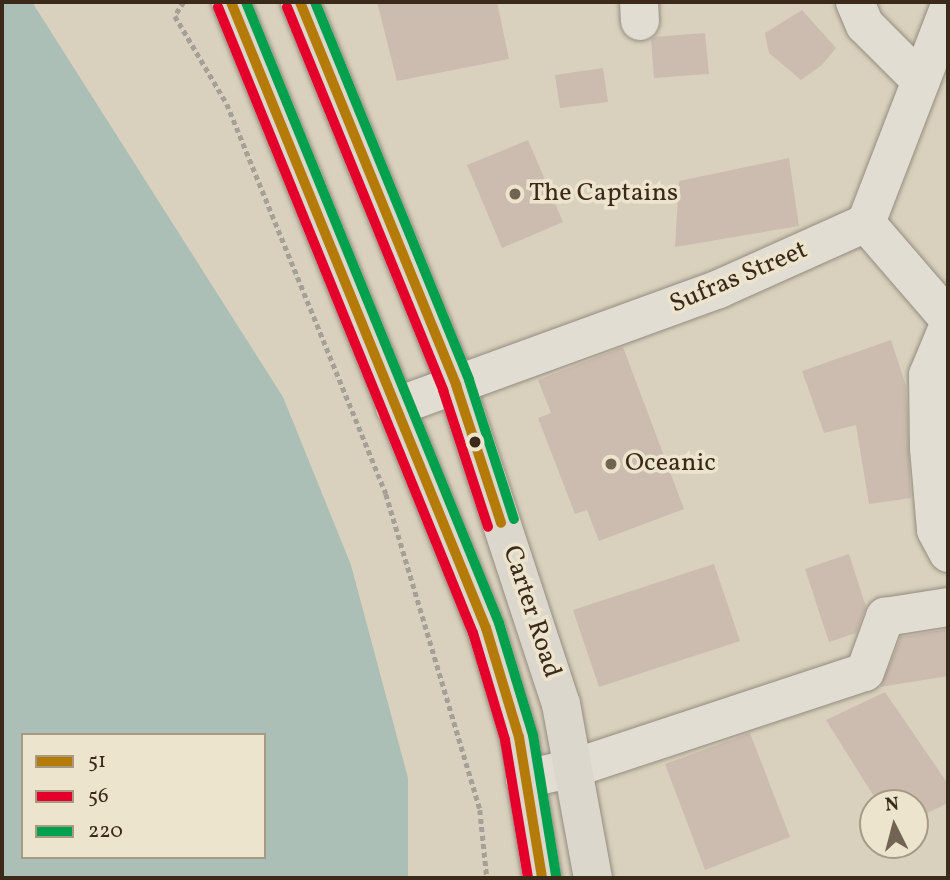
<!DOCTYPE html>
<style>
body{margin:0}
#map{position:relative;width:950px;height:880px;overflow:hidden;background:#d9d1bd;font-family:Vollkorn,serif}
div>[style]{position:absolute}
.water>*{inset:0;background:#abbfb6}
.building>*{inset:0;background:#ccbcaf}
.path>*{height:4.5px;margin-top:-2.25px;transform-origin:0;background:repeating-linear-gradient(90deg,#a4a097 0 5px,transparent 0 8.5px)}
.roads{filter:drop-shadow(0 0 2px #938c7f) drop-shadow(0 0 2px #938c7f)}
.minor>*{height:38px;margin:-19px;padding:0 19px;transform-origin:19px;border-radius:19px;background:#e2ddd3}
.major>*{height:38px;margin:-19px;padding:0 19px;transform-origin:19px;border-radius:19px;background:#dcd7cc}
.bus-1>*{height:10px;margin:-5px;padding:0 5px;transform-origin:5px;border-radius:5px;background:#b57b09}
.bus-2>*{height:10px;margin:-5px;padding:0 5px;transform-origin:5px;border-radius:5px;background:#e4002b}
.bus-3>*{height:10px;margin:-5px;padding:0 5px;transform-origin:5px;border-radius:5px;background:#03a04e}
.dots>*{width:19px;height:19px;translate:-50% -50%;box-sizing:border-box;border:4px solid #ede4cd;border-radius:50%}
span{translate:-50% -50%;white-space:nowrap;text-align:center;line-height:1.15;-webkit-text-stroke:7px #ede4cd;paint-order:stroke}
.poi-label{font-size:26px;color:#3b2a1a}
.left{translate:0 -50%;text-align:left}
.street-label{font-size:26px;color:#3b2a1a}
.frame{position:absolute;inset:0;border:4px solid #3b2a1a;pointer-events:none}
.legend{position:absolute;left:21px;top:733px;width:245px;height:126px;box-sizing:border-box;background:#ede4cd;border:2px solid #a69a85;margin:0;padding:9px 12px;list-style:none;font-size:21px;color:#3b2a1a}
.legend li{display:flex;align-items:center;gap:14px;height:35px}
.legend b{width:35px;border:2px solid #a69a85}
.north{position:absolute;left:859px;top:789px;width:70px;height:70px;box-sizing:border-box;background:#ede4cd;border:2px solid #a69a85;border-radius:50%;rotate:354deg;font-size:19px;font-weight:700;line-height:28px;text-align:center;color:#3b2a1a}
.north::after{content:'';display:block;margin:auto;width:24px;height:32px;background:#726453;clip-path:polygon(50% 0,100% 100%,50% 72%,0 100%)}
</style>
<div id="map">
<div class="water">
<i style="clip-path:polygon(evenodd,2px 2px,32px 2px,283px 397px,351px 565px,408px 778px,408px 878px,2px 878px,2px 2px,23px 735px,264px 735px,264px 857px,23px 857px,23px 735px)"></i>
</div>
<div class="building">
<i style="clip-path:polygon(377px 2px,497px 2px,509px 59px,397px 81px)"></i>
<i style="clip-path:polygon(802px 10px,836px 48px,822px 65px,801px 80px,769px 53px,765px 33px)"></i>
<i style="clip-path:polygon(705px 33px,709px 74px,654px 78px,651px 40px,654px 37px)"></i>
<i style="clip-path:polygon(603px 68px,608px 102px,560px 108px,555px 75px)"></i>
<i style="clip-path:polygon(528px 140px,563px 222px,502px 248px,467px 165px)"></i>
<i style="clip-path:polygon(789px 158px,799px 226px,675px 247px,679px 181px)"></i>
<i style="clip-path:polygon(891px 340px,906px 386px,911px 498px,869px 504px,856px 425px,824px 433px,802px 371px)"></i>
<i style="clip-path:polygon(623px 347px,684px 509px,599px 541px,587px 510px,575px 514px,538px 418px,551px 413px,538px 380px)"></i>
<i style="clip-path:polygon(849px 554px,866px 607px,856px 633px,829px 642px,805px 569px)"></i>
<i style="clip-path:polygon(714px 564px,740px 641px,599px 687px,573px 610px)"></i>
<i style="clip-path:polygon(948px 629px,948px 676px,880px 687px,901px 637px)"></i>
<i style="clip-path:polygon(885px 692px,948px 784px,948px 803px,915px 819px,915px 803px,878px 803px,826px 720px)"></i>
<i style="clip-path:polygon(750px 733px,790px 837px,705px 870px,665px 764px)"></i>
</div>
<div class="path">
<i style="left:184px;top:2px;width:17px;rotate:123deg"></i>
<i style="left:175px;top:16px;width:102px;rotate:59.4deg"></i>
<i style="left:227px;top:104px;width:421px;rotate:67.8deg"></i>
<i style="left:386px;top:494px;width:330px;rotate:73.4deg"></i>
<i style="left:480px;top:810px;width:68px;rotate:84.1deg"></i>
</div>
<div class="roads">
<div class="minor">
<i style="left:639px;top:2px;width:19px;rotate:87deg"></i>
<i style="left:855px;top:2px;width:25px;rotate:67deg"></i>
<i style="left:865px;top:25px;width:79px;rotate:45deg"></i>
<i style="left:866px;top:223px;width:125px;rotate:49.2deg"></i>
<i style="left:948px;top:327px;width:52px;rotate:112.6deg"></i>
<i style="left:928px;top:375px;width:73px;rotate:89.2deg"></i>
<i style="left:929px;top:448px;width:82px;rotate:85.1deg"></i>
<i style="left:936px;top:530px;width:26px;rotate:62deg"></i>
<i style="left:395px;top:407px;width:345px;rotate:-20deg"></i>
<i style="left:719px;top:289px;width:161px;rotate:-24.2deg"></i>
<i style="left:866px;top:223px;width:228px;rotate:-68.9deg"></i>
<i style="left:525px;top:779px;width:50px;rotate:-12.7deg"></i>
<i style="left:574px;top:768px;width:306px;rotate:-18.3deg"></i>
<i style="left:865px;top:672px;width:59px;rotate:-70deg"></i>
<i style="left:885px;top:617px;width:64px;rotate:-9deg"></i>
</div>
<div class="major">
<i style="left:231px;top:2px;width:676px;rotate:67.84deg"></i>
<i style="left:486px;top:628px;width:114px;rotate:73.2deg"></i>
<i style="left:519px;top:737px;width:143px;rotate:80.7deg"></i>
<i style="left:300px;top:2px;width:414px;rotate:67.8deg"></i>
<i style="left:456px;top:385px;width:336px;rotate:71.8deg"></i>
<i style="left:561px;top:704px;width:177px;rotate:79.6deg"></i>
</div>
</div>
<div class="bus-1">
<i style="left:231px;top:2px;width:676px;rotate:67.84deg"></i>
<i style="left:486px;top:628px;width:114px;rotate:73.2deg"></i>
<i style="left:519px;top:737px;width:143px;rotate:80.7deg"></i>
<i style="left:300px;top:2px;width:414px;rotate:67.8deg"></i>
<i style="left:456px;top:385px;width:145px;rotate:71.9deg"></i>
</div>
<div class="bus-2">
<i style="left:218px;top:7px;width:676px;rotate:67.84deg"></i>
<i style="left:473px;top:633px;width:112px;rotate:73.3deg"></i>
<i style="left:505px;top:740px;width:140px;rotate:80.5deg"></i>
<i style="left:287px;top:7px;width:414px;rotate:67.8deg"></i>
<i style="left:443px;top:390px;width:144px;rotate:71.8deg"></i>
</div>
<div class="bus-3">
<i style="left:246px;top:2px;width:671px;rotate:67.83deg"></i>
<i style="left:499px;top:623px;width:117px;rotate:73.1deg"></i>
<i style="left:533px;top:735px;width:143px;rotate:80.7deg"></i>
<i style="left:315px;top:2px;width:408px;rotate:67.8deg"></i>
<i style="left:469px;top:380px;width:146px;rotate:72.1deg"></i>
</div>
<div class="dots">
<i style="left:515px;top:194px;background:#726453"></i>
<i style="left:475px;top:442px;background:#3b2a1a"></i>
<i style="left:611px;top:464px;background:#726453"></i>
</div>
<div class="poi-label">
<span class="left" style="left:529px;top:194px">The Captains</span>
<span class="left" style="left:625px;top:464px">Oceanic</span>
</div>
<div class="street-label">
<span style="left:739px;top:278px;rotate:-23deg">Sufras Street</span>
<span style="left:531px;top:612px;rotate:72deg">Carter Road</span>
</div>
<div class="frame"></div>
<ul class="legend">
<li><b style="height:9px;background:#b57b09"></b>51</li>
<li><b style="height:9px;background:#e4002b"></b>56</li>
<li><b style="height:9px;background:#03a04e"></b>220</li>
</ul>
<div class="north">N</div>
</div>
